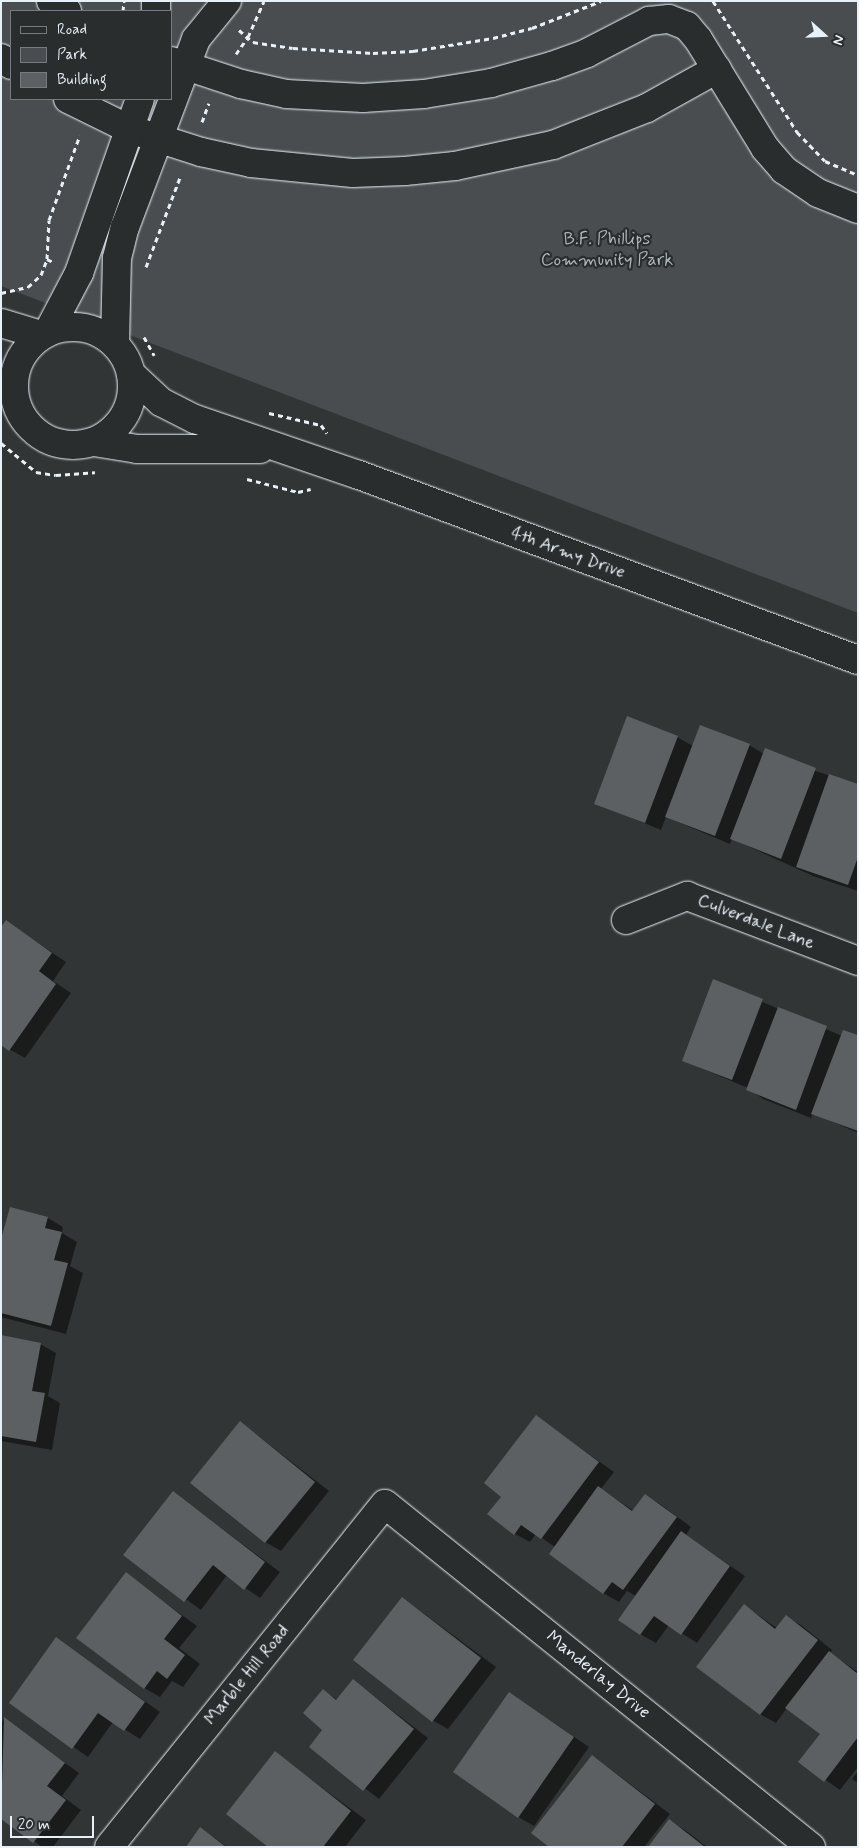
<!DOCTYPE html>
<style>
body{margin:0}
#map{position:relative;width:859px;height:1848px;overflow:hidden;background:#323536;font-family:Mynerve,sans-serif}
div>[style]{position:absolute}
.green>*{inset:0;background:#494d4f}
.shadow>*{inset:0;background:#0007}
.building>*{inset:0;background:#5c6063}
.path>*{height:3px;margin-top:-1.5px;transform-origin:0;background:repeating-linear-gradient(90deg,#e8f1f8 0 5px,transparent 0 9px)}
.roads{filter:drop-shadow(0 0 1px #e8f1f8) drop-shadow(0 0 1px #e8f1f8)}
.minor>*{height:28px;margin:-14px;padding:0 14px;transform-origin:14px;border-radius:14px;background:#2a2d2e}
.minor>.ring{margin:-14px;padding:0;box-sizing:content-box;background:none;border:28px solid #2a2d2e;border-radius:50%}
span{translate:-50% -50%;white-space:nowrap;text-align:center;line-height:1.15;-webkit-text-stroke:4.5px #2a2d2e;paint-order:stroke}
.park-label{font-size:18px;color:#b0b8bd}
.street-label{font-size:18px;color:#e8f1f8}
.frame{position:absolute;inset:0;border:2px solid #e8f1f8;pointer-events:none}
.legend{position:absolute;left:10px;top:10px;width:162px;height:90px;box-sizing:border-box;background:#2a2d2e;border:1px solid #767b7f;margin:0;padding:6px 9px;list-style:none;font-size:15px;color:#e8f1f8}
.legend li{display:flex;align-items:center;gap:10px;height:25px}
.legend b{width:25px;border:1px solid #767b7f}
.north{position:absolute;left:799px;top:10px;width:50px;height:50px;-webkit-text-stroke:4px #2a2d2e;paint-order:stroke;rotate:110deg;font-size:14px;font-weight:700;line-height:20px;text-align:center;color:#e8f1f8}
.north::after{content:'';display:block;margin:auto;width:18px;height:22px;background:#e8f1f8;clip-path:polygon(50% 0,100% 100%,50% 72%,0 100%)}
.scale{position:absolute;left:10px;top:1816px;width:84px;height:22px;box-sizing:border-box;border:2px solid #e8f1f8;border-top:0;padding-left:6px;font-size:15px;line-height:18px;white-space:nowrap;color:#e8f1f8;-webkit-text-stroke:4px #2a2d2e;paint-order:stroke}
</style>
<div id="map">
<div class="green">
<i style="clip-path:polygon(evenodd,1px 1px,858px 1px,858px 613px,1px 286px,1px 1px,11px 11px,171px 11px,171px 99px,11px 99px,11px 11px)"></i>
</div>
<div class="shadow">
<i style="clip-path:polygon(677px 737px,693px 746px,749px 745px,764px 754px,858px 785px,858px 891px,813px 876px,732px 839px,730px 844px,666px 817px,661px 830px,596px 803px)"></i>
<i style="clip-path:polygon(7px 922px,66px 962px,53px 981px,71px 993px,25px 1058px,9px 1049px)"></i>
<i style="clip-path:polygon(714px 981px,842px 1036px,858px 1036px,858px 1133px,813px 1113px,811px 1118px,763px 1099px,748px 1088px,684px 1061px)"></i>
<i style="clip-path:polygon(11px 1208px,48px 1218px,63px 1227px,62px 1233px,77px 1242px,70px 1266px,83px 1273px,66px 1334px,1px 1317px,1px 1243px)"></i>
<i style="clip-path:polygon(1px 1337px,40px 1344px,56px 1353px,48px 1396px,60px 1403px,52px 1450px,1px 1441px)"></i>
<i style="clip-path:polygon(536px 1416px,614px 1472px,601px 1489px,634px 1511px,645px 1495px,660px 1504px,691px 1527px,686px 1535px,745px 1576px,697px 1643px,669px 1625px,656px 1643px,640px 1634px,636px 1596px,627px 1591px,619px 1602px,603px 1593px,555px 1547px,536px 1534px,530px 1542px,515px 1534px,503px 1496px)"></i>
<i style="clip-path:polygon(240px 1422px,329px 1491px,281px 1551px,265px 1542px)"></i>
<i style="clip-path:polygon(173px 1492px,280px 1572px,260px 1598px,227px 1575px,201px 1610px,125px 1555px)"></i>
<i style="clip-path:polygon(126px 1574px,197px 1626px,179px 1648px,200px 1664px,183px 1687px,172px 1681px,160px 1697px,144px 1688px)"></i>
<i style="clip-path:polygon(403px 1598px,496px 1667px,448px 1729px,432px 1720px)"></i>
<i style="clip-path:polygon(745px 1606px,777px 1628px,786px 1617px,801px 1625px,832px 1650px,830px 1653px,858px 1672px,858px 1767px,840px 1790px,800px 1762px,822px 1734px,787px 1708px,776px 1723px,760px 1714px)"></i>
<i style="clip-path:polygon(57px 1639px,160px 1712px,140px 1739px,113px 1722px,88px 1757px,11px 1703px)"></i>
<i style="clip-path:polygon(353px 1680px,428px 1738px,379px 1799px,310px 1746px,324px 1729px,323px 1691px,338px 1700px)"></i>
<i style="clip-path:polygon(510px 1693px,589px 1747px,534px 1826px,518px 1817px)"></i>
<i style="clip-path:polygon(4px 1719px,79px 1773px,62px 1796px,81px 1810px,53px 1847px,42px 1847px,1px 1817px,1px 1723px)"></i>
<i style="clip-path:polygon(275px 1753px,366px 1820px,345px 1847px,270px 1847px)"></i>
<i style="clip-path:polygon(593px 1756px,670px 1814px,644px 1847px,551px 1847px)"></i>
<i style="clip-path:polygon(858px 1771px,858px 1783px,852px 1779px)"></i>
<i style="clip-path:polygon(669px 1821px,685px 1830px,707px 1847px,650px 1847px)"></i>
<i style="clip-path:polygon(200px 1829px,215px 1838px,227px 1847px,187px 1847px)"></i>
</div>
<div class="building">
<i style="clip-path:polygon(627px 716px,678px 736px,645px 823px,594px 804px)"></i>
<i style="clip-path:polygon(700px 725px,750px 744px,715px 836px,665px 817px)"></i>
<i style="clip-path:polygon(765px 748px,816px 768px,781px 859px,730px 839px)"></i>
<i style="clip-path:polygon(829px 774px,858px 784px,858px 857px,848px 885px,796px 867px)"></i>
<i style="clip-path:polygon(6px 920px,52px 953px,39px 971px,56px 984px,9px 1051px,1px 1045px,1px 927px)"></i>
<i style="clip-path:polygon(713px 979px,763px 999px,732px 1080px,682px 1061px)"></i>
<i style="clip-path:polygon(778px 1007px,827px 1026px,796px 1110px,746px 1090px)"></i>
<i style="clip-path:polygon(843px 1030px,858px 1035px,858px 1131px,811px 1114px)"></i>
<i style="clip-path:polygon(10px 1207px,48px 1217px,45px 1228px,62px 1232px,54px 1260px,68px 1263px,51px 1326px,1px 1313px,1px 1239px)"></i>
<i style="clip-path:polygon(1px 1335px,41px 1343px,32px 1391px,45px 1393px,36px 1442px,1px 1436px)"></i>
<i style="clip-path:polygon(536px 1415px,599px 1462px,541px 1539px,521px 1525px,514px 1535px,487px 1514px,501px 1497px,484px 1483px)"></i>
<i style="clip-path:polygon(240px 1421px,315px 1482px,265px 1543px,190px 1483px)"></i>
<i style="clip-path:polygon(598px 1486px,632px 1511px,645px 1494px,677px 1517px,623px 1590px,612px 1582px,603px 1594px,549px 1554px)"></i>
<i style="clip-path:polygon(173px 1491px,265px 1562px,244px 1590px,213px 1565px,184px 1602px,123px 1555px)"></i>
<i style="clip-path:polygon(681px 1531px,730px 1566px,681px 1635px,654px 1616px,640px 1635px,618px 1620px)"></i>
<i style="clip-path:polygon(126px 1572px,182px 1616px,164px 1639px,185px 1655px,167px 1679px,157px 1671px,144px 1689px,76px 1638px)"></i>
<i style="clip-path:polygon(402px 1597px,481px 1658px,432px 1722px,353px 1660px)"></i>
<i style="clip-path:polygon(744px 1604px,775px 1629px,786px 1615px,818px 1640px,760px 1715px,696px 1667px)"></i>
<i style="clip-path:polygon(56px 1637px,145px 1702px,124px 1731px,98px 1713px,72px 1749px,9px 1703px)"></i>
<i style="clip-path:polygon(829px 1651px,858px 1674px,858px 1737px,824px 1782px,798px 1762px,820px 1734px,785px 1708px)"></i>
<i style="clip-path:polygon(353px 1679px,414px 1729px,363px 1791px,309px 1747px,322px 1730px,303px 1713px,323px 1689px,336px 1700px)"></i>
<i style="clip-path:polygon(509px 1692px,574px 1737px,518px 1818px,453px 1772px)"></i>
<i style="clip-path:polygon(4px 1717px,65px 1763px,47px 1786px,66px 1800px,33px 1843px,1px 1819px)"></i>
<i style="clip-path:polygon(275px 1751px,351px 1811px,323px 1847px,268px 1847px,226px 1814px)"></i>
<i style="clip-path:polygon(592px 1755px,655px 1804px,622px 1847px,549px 1847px,531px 1833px)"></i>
<i style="clip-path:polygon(669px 1819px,705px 1847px,648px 1847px)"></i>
<i style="clip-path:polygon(200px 1827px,226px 1847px,186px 1847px)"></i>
</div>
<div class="path">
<i style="left:713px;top:1px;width:156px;rotate:57.3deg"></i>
<i style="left:797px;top:132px;width:40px;rotate:46deg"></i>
<i style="left:825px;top:161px;width:36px;rotate:23deg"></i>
<i style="left:123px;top:11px;width:10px;rotate:-84deg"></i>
<i style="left:239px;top:30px;width:18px;rotate:41deg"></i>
<i style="left:253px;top:42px;width:40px;rotate:8.5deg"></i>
<i style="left:293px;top:48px;width:80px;rotate:3.6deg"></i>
<i style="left:373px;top:53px;width:40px;rotate:-2.9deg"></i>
<i style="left:413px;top:51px;width:81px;rotate:-9.2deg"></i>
<i style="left:493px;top:38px;width:40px;rotate:-14.4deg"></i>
<i style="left:532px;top:28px;width:74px;rotate:-21.4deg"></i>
<i style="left:236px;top:54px;width:21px;rotate:-55deg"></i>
<i style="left:248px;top:37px;width:39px;rotate:-66deg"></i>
<i style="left:202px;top:122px;width:20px;rotate:-70deg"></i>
<i style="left:47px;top:259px;width:39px;rotate:-87deg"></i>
<i style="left:49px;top:220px;width:90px;rotate:-70deg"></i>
<i style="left:146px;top:267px;width:98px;rotate:-69.2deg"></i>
<i style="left:1px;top:293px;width:28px;rotate:-13deg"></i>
<i style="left:28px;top:287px;width:18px;rotate:-43deg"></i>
<i style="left:41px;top:275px;width:17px;rotate:-69deg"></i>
<i style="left:47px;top:259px;width:7px;rotate:27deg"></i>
<i style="left:144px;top:337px;width:21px;rotate:61deg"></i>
<i style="left:269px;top:413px;width:53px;rotate:13deg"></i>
<i style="left:321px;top:425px;width:10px;rotate:53deg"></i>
<i style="left:1px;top:443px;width:45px;rotate:39.6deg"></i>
<i style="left:36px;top:472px;width:20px;rotate:9deg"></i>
<i style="left:56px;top:475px;width:39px;rotate:-4deg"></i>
<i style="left:247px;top:479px;width:53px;rotate:14.3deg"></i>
<i style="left:298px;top:492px;width:13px;rotate:-13deg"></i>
</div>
<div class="roads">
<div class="minor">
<i style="left:51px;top:1px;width:19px;rotate:32deg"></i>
<i style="left:156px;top:11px;width:10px;rotate:-90deg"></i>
<i style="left:1px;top:58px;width:12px;rotate:35deg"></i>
<i style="left:171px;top:61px;width:74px;rotate:18.2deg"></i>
<i style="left:241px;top:84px;width:46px;rotate:12.5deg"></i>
<i style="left:286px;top:94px;width:77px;rotate:3deg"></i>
<i style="left:363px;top:98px;width:61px;rotate:-3.8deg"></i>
<i style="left:424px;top:94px;width:68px;rotate:-9.3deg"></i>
<i style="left:491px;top:83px;width:63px;rotate:-15.6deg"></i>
<i style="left:552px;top:66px;width:37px;rotate:-20deg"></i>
<i style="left:587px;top:53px;width:70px;rotate:-27.3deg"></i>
<i style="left:649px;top:21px;width:20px;rotate:-6deg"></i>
<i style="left:669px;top:19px;width:19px;rotate:21deg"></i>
<i style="left:687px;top:26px;width:17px;rotate:50deg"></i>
<i style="left:698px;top:39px;width:128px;rotate:58.4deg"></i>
<i style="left:765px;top:148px;width:29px;rotate:49deg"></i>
<i style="left:784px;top:170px;width:41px;rotate:34.1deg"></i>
<i style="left:818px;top:193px;width:43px;rotate:21.8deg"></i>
<i style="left:68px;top:99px;width:68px;rotate:26.2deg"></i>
<i style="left:129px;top:129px;width:76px;rotate:17.7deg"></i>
<i style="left:201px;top:152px;width:51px;rotate:12.4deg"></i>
<i style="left:251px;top:163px;width:102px;rotate:5.6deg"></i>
<i style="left:353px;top:173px;width:52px;rotate:-2.2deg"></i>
<i style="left:405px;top:171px;width:50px;rotate:-5.7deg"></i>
<i style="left:455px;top:166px;width:100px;rotate:-12.1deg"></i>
<i style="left:553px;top:145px;width:101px;rotate:-21.5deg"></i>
<i style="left:647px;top:108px;width:80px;rotate:-29.1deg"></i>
<i style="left:1px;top:323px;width:42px;rotate:16.7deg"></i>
<i class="ring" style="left:14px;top:327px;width:90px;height:90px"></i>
<i style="left:48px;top:332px;width:67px;rotate:-62.3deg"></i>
<i style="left:79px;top:273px;width:184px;rotate:-70.7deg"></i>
<i style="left:115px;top:344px;width:86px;rotate:-88.7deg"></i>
<i style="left:117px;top:258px;width:32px;rotate:-76deg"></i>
<i style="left:125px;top:227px;width:201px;rotate:-69.3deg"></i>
<i style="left:196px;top:39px;width:49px;rotate:-50.8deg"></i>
<i style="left:131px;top:374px;width:41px;rotate:43deg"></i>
<i style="left:161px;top:402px;width:38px;rotate:27deg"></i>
<i style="left:195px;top:419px;width:173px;rotate:18.9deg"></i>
<i style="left:359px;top:475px;width:532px;rotate:20.34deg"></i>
<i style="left:94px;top:442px;width:44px;rotate:9.2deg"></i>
<i style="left:137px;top:449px;width:123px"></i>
<i style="left:626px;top:920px;width:66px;rotate:-21.5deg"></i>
<i style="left:687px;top:896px;width:183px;rotate:20.8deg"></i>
<i style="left:109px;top:1847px;width:440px;rotate:-51.2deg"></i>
<i style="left:385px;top:1504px;width:547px;rotate:38.84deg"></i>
</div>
</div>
<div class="park-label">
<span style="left:607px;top:250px">B.F. Phillips<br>Community Park</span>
</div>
<div class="street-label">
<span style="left:568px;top:553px;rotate:20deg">4th Army Drive</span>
<span style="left:756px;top:922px;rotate:21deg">Culverdale Lane</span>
<span style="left:247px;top:1675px;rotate:-51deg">Marble Hill Road</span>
<span style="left:598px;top:1675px;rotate:39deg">Manderlay Drive</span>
</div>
<div class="frame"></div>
<ul class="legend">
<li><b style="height:6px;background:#2a2d2e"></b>Road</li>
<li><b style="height:14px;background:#494d4f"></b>Park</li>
<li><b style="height:14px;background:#5c6063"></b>Building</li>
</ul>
<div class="north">N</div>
<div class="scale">20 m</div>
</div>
